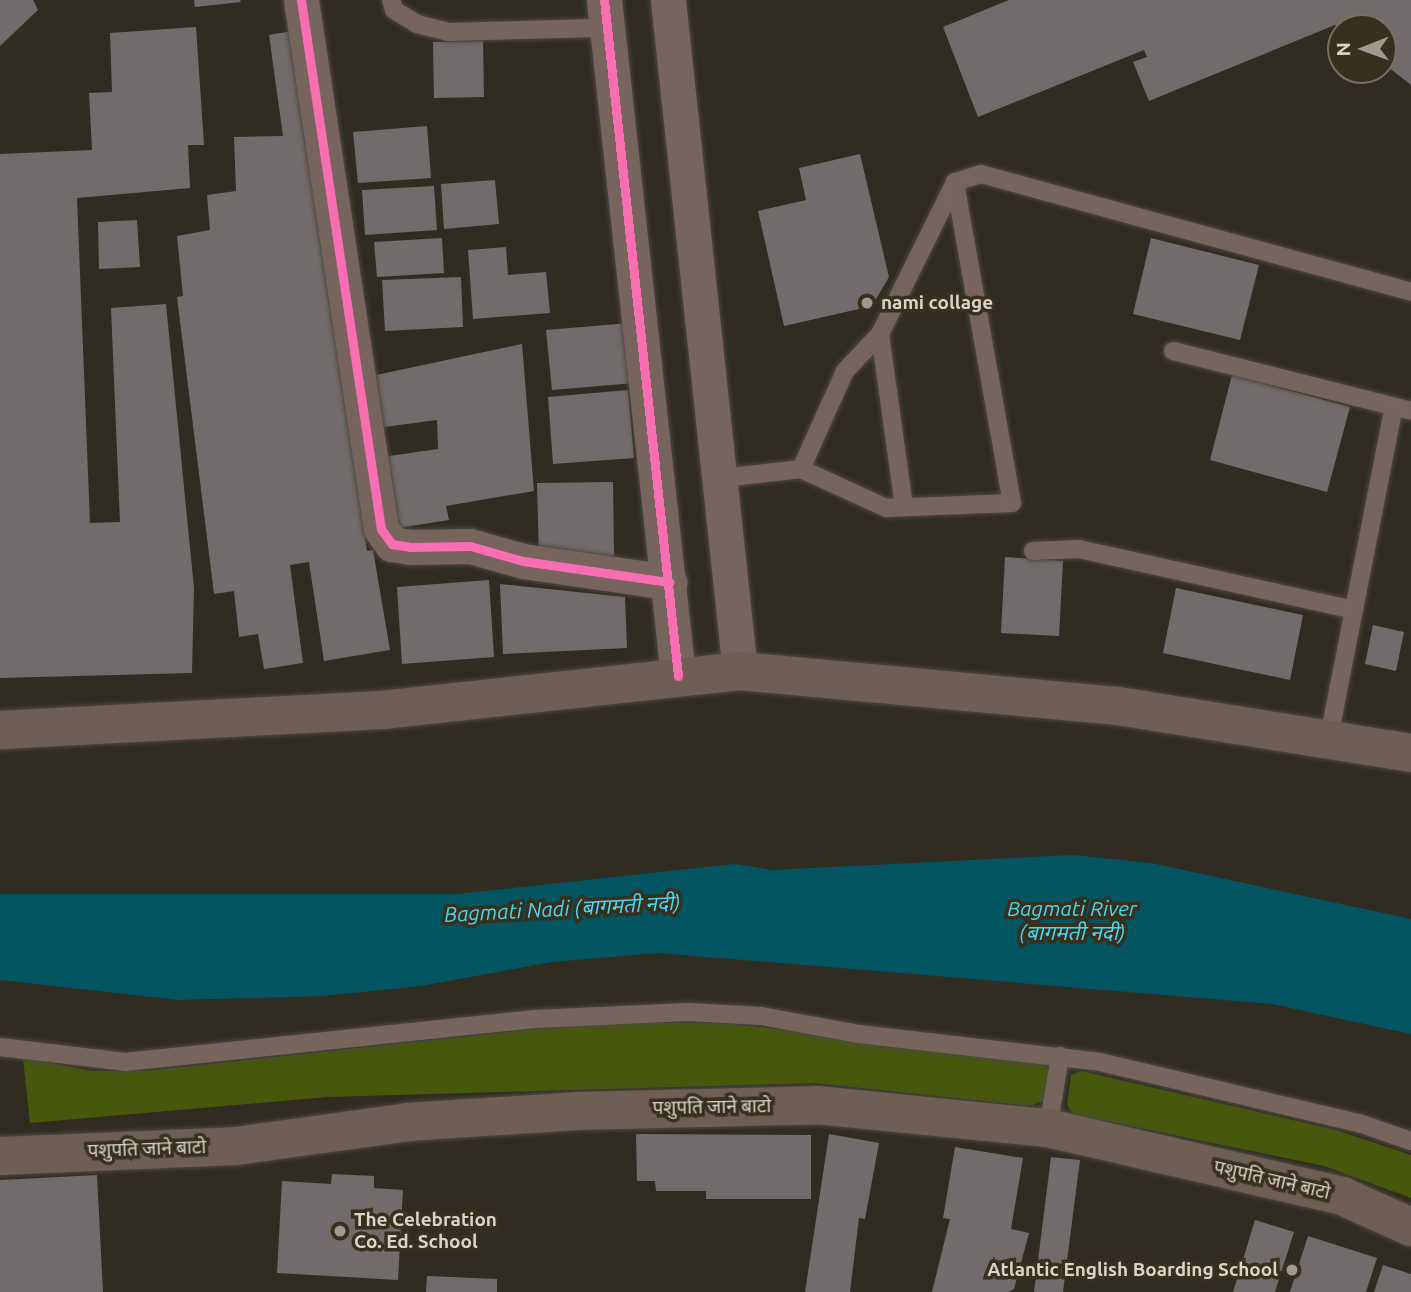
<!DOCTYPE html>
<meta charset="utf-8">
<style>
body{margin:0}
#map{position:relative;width:1411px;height:1292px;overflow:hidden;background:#302c22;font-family:Ubuntu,"Noto Sans Devanagari",sans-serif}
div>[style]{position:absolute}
.green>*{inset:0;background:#47580d}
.water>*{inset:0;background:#045562}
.building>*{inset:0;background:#716c6b}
.roads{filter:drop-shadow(0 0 2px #4e4a41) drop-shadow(0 0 2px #4e4a41)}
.lane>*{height:18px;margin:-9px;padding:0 9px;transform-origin:9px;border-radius:9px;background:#77655d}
.street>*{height:35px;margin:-17.5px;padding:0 17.5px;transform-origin:17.5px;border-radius:17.5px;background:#77655d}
.secondary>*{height:38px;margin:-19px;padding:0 19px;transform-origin:19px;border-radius:19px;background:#6f5e54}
.cycleway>*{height:9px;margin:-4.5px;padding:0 4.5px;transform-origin:4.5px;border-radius:4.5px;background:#f96db3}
.dots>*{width:19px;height:19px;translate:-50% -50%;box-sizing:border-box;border:4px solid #36301c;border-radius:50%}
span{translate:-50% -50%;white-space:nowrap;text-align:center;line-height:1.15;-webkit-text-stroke:7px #36301c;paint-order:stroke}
.poi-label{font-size:19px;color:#d9d5c9;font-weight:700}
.left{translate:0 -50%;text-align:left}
.right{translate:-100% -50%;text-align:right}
.street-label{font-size:19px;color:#d9d5c9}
.water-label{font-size:21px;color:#48d7f2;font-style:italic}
.north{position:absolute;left:1327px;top:14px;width:70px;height:70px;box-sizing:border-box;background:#36301c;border:2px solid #777261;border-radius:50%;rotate:269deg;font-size:19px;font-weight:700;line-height:28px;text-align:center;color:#d9d5c9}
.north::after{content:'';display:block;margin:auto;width:24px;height:32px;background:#9e9a8f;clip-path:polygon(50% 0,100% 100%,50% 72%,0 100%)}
</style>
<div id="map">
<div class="green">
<i style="clip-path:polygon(588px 1023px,723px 1023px,807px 1032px,888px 1047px,1040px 1061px,1050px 1072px,1046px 1100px,1029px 1106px,815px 1083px,328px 1097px,30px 1123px,23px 1058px,92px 1071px,145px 1071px)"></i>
<i style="clip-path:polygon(1081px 1071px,1336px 1130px,1411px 1155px,1411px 1198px,1324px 1166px,1073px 1114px,1067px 1105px,1071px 1075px)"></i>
</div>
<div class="water">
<i style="clip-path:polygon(1073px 855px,1151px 863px,1411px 919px,1411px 1034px,1272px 1004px,659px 953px,552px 962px,421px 986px,323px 996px,178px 1000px,0 980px,0 894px,457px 894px,734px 864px,773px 870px)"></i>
</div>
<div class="building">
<i style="clip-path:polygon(0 0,33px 0,38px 10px,0 46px)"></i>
<i style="clip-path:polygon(194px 0,240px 0,241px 2px,195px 7px)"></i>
<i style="clip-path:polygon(1009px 0,1411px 0,1411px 85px,1383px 63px,1383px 28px,1341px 30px,1335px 25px,1149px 101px,1133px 62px,1147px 57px,1144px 50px,978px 117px,943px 27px)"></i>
<i style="clip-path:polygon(196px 27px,204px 145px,188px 145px,190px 188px,77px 198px,90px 523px,120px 522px,111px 308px,166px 304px,194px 588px,192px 673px,0 678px,0 154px,92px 150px,89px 93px,112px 92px,110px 33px)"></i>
<i style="clip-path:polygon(292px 31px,367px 551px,373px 550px,390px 650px,324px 661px,309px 562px,290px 565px,303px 663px,264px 669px,258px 634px,239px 637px,234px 591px,214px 594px,177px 297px,183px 296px,177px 236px,210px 230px,207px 195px,236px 191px,234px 137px,283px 136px,269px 35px)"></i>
<i style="clip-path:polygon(483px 41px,484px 97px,434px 98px,433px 42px)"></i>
<i style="clip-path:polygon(427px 126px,431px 178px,358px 183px,353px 132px)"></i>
<i style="clip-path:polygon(860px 154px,889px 277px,872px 306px,784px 326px,758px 211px,806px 200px,799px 168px)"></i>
<i style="clip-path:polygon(495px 180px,499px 224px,444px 229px,441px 184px)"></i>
<i style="clip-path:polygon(434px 186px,437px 230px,365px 235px,362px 190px)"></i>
<i style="clip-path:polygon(137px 220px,140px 267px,99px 269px,98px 222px)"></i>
<i style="clip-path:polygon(442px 238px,444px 273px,377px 277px,374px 242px)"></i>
<i style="clip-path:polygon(1151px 238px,1259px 265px,1240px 340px,1133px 314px)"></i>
<i style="clip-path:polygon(506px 247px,508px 275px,546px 272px,550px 313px,473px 319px,468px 250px)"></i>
<i style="clip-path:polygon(461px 277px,463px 327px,385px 331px,382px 280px)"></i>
<i style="clip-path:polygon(629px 323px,635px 383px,552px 390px,546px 330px)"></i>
<i style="clip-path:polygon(522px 344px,534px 491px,446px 506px,449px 520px,392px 529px,382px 457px,438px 449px,437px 420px,384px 427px,376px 375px)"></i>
<i style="clip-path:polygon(1232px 375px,1350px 407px,1327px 492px,1210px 460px)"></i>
<i style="clip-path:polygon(628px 390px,634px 458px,553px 464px,548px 397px)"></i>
<i style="clip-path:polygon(613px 482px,614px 556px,539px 557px,537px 483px)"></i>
<i style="clip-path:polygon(1005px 557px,1063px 561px,1059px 636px,1001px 633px)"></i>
<i style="clip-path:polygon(489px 580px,494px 657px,402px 664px,397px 587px)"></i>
<i style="clip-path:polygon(500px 584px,625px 597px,627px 648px,503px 654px)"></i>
<i style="clip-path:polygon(1176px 588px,1303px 615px,1290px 680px,1163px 653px)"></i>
<i style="clip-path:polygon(1373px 625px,1404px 632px,1396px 671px,1365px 664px)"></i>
<i style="clip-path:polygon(636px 1134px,811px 1135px,811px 1199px,706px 1199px,706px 1191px,656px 1191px,655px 1181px,637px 1181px)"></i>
<i style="clip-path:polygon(829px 1134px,879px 1143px,865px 1219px,859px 1218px,850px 1292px,805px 1292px)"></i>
<i style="clip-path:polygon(955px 1147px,1023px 1158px,1011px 1229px,1029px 1233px,1014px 1289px,1008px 1292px,932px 1292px,950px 1219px,943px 1218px)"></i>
<i style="clip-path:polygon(1051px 1157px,1080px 1160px,1063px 1292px,1034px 1292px)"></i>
<i style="clip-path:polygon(332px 1174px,374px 1176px,374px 1188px,403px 1190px,398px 1280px,277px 1273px,282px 1181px,331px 1184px)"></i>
<i style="clip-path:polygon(97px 1175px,103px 1292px,0 1292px,0 1180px)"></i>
<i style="clip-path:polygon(1255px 1220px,1294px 1232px,1275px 1292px,1233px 1292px)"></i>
<i style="clip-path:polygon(1308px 1236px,1377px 1258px,1366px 1292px,1290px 1292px)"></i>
<i style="clip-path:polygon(1383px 1265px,1411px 1274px,1411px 1292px,1374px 1292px)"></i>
<i style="clip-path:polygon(427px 1276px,497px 1279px,497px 1292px,426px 1292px)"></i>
</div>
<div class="roads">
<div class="lane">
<i style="left:391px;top:0;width:10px;rotate:73deg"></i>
<i style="left:394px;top:10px;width:27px;rotate:31deg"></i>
<i style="left:417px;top:24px;width:32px;rotate:14deg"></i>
<i style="left:448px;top:32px;width:158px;rotate:-1.5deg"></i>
<i style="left:880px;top:334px;width:175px;rotate:82.1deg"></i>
<i style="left:1173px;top:351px;width:245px;rotate:14.1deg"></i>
<i style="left:801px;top:469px;width:107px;rotate:-65.8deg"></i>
<i style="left:845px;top:371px;width:51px;rotate:-46.6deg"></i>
<i style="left:880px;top:334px;width:169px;rotate:-63.7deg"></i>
<i style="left:955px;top:182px;width:27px;rotate:-17deg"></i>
<i style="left:981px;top:174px;width:446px;rotate:15.3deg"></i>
<i style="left:722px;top:478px;width:80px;rotate:-6.5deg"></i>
<i style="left:801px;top:469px;width:94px;rotate:24.6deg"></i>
<i style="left:886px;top:508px;width:126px;rotate:-2.3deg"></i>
<i style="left:1012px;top:503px;width:326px;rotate:-100.1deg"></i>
<i style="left:1033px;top:551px;width:46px;rotate:-2.5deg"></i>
<i style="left:1079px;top:549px;width:282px;rotate:12.5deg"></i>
<i style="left:1329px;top:737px;width:336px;rotate:-78.9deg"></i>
<i style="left:0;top:1047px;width:126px;rotate:6.8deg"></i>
<i style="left:125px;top:1062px;width:412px;rotate:-6deg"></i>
<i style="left:535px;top:1019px;width:153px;rotate:-2.6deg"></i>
<i style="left:688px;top:1012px;width:73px;rotate:3.1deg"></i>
<i style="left:761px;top:1016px;width:100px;rotate:10.4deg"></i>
<i style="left:859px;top:1034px;width:243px;rotate:6.6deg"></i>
<i style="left:1100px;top:1062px;width:266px;rotate:13.3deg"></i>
<i style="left:1359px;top:1123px;width:55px;rotate:19.1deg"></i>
<i style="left:1048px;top:1128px;width:73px;rotate:-80.5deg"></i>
</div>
<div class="street">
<i style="left:301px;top:0;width:535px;rotate:81.4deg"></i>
<i style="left:381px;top:529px;width:19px;rotate:54deg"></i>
<i style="left:392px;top:544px;width:18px;rotate:9deg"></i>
<i style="left:410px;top:547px;width:60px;rotate:-1deg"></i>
<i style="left:470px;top:546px;width:55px;rotate:15.8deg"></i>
<i style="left:523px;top:561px;width:148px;rotate:8.2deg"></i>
<i style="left:604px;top:0;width:680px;rotate:83.75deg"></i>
<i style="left:668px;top:0;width:675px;rotate:83.88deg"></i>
</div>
<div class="secondary">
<i style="left:0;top:730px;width:383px;rotate:-3deg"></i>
<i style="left:382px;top:710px;width:360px;rotate:-6.2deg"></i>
<i style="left:740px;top:671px;width:380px;rotate:5.3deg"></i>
<i style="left:1118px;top:706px;width:297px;rotate:9.1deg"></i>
<i style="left:0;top:1156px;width:236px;rotate:-2.4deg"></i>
<i style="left:236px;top:1146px;width:174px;rotate:-7.9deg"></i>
<i style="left:408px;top:1122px;width:169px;rotate:-3.7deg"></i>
<i style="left:577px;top:1111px;width:240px;rotate:-1.4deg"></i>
<i style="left:817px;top:1105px;width:232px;rotate:5.7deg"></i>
<i style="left:1048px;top:1128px;width:302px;rotate:13deg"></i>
<i style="left:1342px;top:1196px;width:76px;rotate:24.2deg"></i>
</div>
</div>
<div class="cycleway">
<i style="left:301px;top:0;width:535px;rotate:81.4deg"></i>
<i style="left:381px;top:529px;width:19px;rotate:54deg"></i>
<i style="left:392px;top:544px;width:18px;rotate:9deg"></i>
<i style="left:410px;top:547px;width:60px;rotate:-1deg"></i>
<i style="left:470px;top:546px;width:55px;rotate:15.8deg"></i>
<i style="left:523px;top:561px;width:148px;rotate:8.2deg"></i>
<i style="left:604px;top:0;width:680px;rotate:83.75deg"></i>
</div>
<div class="dots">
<i style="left:867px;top:303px;background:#9e9a8f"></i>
<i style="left:340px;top:1231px;background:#9e9a8f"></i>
<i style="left:1292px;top:1270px;background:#9e9a8f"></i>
</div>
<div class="poi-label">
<span class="left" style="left:881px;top:303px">nami collage</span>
<span class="left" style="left:354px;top:1231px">The Celebration<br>Co. Ed. School</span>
<span class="right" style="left:1278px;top:1270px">Atlantic English Boarding School</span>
</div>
<div class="street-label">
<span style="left:712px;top:1107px;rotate:-1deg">पशुपति जाने बाटो</span>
<span style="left:147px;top:1149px;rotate:-2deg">पशुपति जाने बाटो</span>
<span style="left:1272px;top:1180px;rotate:13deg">पशुपति जाने बाटो</span>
</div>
<div class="water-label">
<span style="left:562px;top:908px;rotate:-3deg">Bagmati Nadi (बागमती नदी)</span>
<span style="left:1072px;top:920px">Bagmati River<br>(बागमती नदी)</span>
</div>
<div class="north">N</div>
</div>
